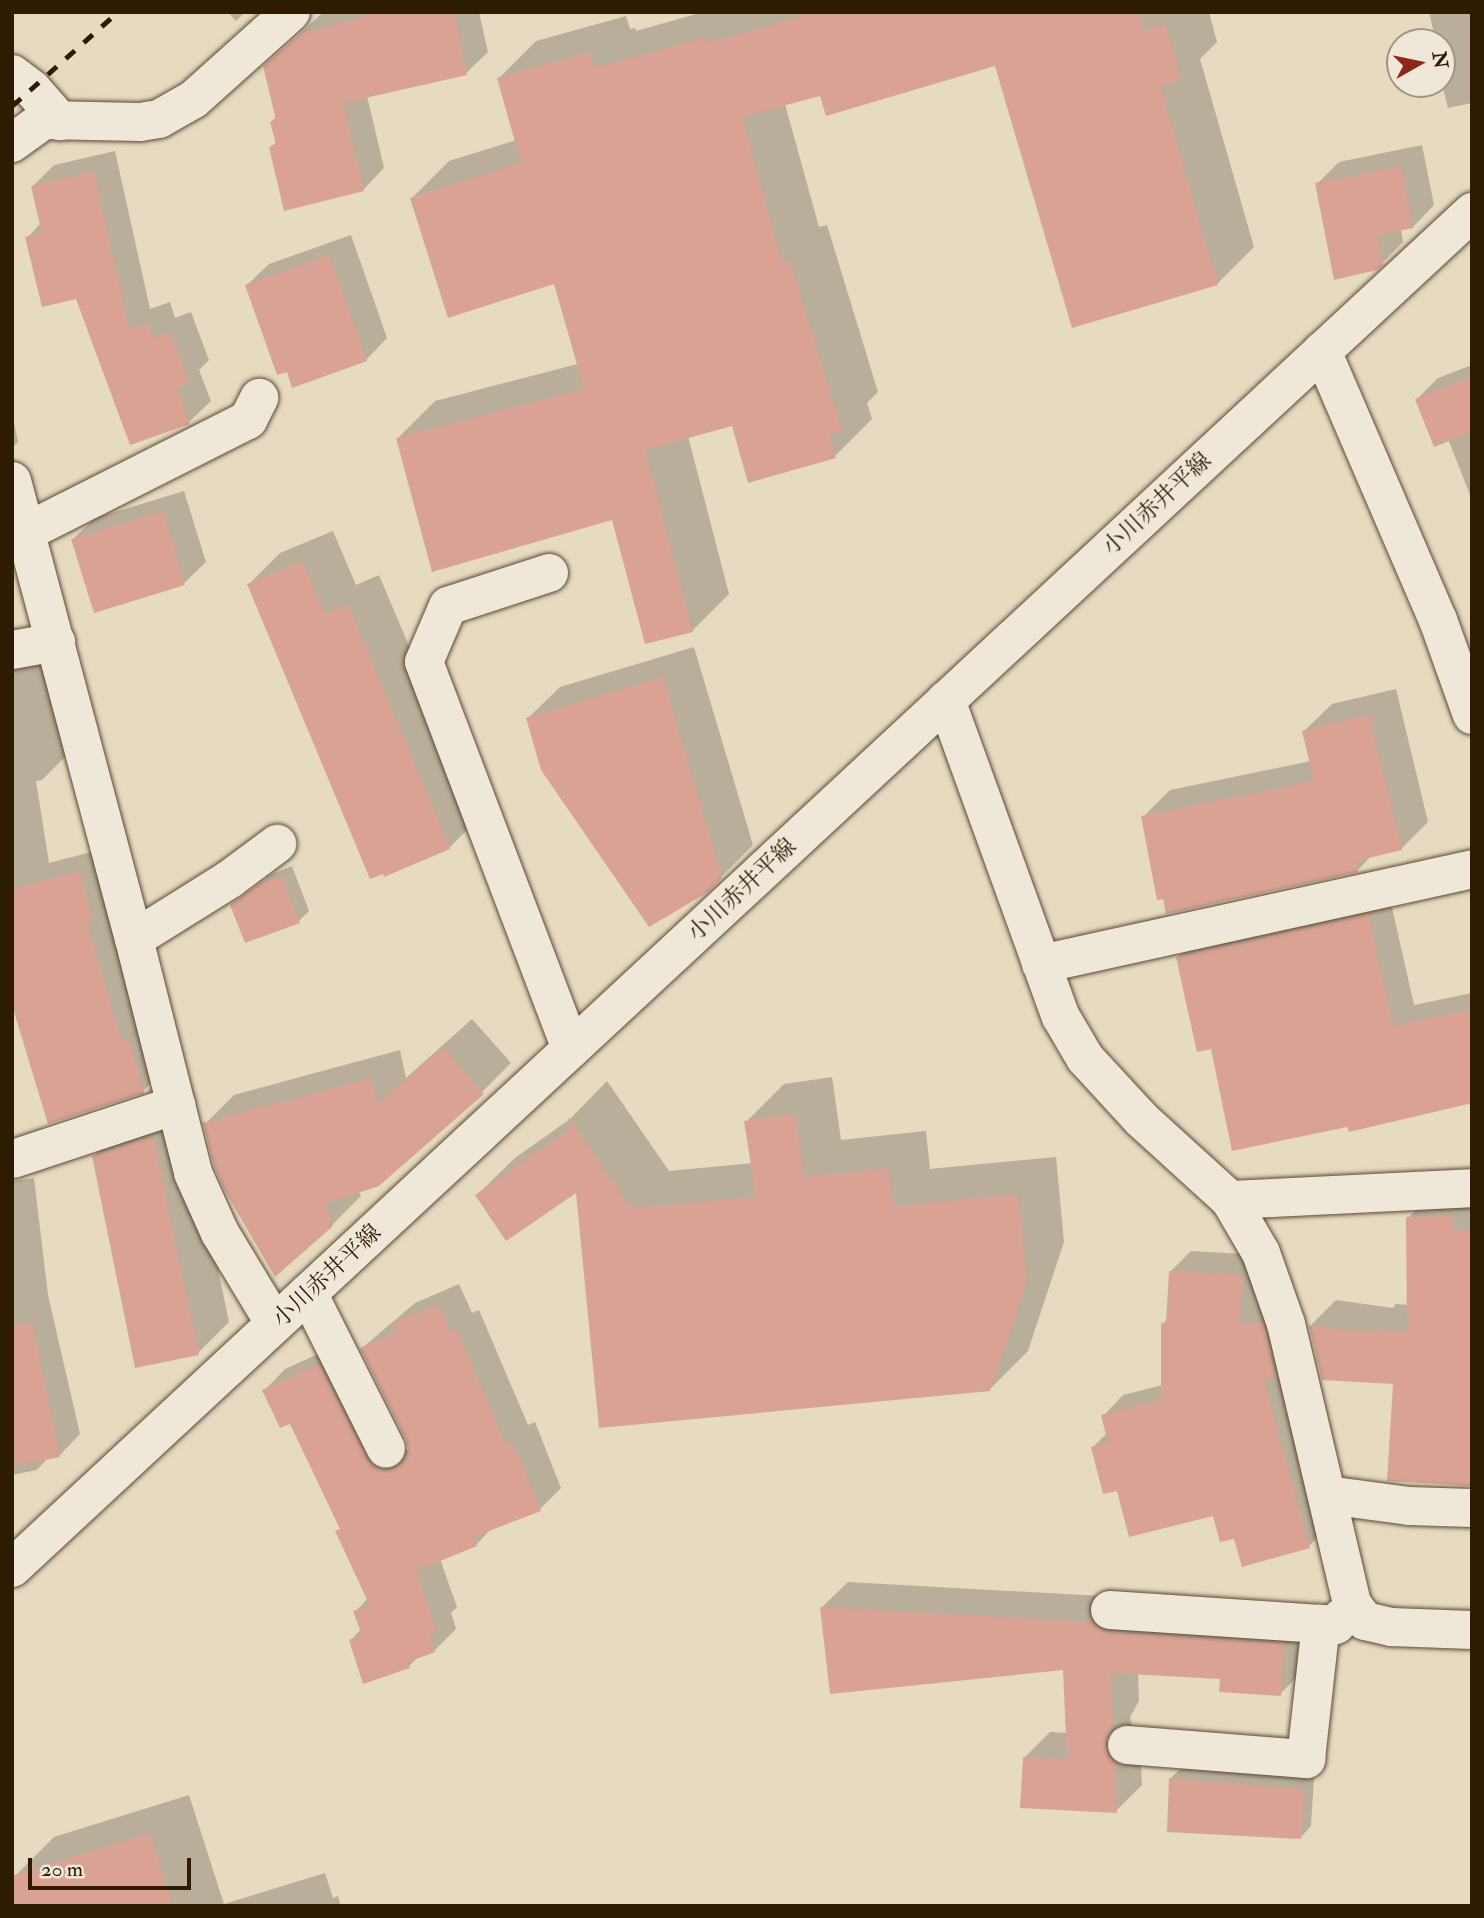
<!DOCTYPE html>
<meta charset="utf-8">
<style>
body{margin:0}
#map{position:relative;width:1484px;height:1918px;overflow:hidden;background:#e6dac1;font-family:"IM FELL Double Pica","Noto Serif JP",serif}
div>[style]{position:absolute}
.shadow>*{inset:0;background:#0003}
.building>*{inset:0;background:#d9a295}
.roads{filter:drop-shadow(0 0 2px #5b4b32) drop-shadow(0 0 2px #5b4b32)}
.minor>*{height:38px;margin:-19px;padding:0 19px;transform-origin:19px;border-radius:19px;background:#efe7d7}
.secondary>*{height:38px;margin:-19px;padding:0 19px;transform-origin:19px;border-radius:19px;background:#efe7d7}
.rail>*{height:5px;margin-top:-2.5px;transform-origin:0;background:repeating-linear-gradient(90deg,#2d1b03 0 12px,transparent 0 24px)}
span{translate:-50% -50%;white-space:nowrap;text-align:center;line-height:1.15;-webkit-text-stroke:5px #efe7d7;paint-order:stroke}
.street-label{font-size:23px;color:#2d1b03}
.frame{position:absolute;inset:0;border:14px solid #2d1b03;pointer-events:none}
.north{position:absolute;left:1386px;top:28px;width:70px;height:70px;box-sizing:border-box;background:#efe7d7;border:2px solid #a19582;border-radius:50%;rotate:81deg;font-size:19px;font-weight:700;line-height:28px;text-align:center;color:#2d1b03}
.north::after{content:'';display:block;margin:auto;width:24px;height:32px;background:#8f2418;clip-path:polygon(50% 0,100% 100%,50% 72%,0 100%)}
.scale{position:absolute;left:28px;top:1858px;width:163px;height:32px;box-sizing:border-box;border:4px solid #2d1b03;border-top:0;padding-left:9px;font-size:21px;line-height:24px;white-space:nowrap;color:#2d1b03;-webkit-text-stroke:5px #efe7d7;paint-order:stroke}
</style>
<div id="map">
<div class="shadow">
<i style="clip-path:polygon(228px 12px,245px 12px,236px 21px)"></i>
<i style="clip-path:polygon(323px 12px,479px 12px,488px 52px,466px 73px,367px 96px,384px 168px,363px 190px,271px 147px,277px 141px,271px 122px,277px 116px,265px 67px)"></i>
<i style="clip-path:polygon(703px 12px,1209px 12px,1217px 42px,1200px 59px,1254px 247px,1217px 284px,996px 64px,821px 94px,785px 104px,819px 227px,827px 225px,878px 392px,867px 403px,872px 419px,835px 456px,733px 424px,688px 436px,729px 594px,692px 631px,614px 518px,398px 438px,435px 401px,578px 364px,555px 282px,412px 198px,449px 161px,516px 140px,499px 78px,536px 41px,626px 16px,630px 29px,635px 28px,636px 31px)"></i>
<i style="clip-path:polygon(1429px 12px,1472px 12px,1472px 103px,1448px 108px,1442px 84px,1442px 42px,1436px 42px)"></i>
<i style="clip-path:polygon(1422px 145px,1434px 205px,1413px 227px,1401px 229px,1403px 242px,1376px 269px,1317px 184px,1339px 162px)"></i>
<i style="clip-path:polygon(115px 151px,150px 309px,170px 302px,175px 318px,191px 312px,209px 360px,199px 370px,211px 401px,189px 422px,27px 238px,41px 223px,33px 186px,54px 165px)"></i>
<i style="clip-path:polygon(351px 235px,387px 338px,366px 360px,247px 285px,269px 264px)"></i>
<i style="clip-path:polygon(1472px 365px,1472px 500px,1448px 439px,1417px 399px,1438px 378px)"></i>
<i style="clip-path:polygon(12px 412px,18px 442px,12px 448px,21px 489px,12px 497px)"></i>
<i style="clip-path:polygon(184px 491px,206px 562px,184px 583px,73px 539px,95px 518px)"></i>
<i style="clip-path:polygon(333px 531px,356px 585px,379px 575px,481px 816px,449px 848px,249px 584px,280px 553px)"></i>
<i style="clip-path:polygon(694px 647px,753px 845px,721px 877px,528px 718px,560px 687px)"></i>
<i style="clip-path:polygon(12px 658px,45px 660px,66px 756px,42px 780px,36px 781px,49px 863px,103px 849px,167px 1068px,143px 1091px,12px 998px)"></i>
<i style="clip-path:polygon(1396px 689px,1428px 822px,1401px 849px,1372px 855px,1358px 870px,1143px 817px,1170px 790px,1311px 761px,1304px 731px,1332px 704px)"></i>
<i style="clip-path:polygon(292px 866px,309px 911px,299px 921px,232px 905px,272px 874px)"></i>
<i style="clip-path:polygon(1389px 894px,1414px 1005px,1472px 993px,1472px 1116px,1469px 1102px,1349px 1124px,1213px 1047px,1178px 957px,1199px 936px)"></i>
<i style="clip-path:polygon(472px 1019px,511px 1063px,482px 1092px,359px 1191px,361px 1196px,332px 1225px,205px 1124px,234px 1095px,400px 1050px,406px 1078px)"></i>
<i style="clip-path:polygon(832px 1077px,841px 1140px,926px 1131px,930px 1169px,1056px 1157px,1064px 1242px,1028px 1351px,990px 1389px,577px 1190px,477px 1195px,515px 1158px,570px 1119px,607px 1081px,669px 1171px,753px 1163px,746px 1122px,784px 1084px)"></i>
<i style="clip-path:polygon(184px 1105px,229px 1322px,198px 1353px,94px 1156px,125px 1125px)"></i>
<i style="clip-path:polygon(34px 1178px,48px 1295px,80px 1434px,59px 1456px,48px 1458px,37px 1470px,12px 1475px,12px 1181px)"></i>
<i style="clip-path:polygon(1433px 1192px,1472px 1192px,1472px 1484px,1395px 1383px,1311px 1325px,1336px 1300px,1393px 1308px,1396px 1304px,1409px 1305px,1408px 1218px)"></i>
<i style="clip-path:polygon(1191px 1251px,1262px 1255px,1283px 1303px,1329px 1526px,1309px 1546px,1236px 1537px,1214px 1514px,1119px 1489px,1093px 1447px,1107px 1433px,1103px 1416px,1123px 1395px,1163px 1385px,1163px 1324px,1168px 1318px,1171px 1271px)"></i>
<i style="clip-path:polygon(459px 1284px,472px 1313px,479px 1310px,528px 1425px,535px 1422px,561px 1488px,540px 1509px,493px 1527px,476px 1545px,440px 1559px,457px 1607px,451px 1613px,456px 1629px,434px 1651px,419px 1656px,409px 1666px,351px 1640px,361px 1629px,355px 1612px,368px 1598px,337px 1532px,341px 1528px,291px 1422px,264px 1391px,285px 1369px,340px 1344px,396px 1446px,410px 1451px,407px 1439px,362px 1348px,415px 1303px)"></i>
<i style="clip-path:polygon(848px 1582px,1119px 1597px,1309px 1618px,1306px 1668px,1280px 1694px,1222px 1678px,1138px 1673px,1139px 1701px,1130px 1717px,1133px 1729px,1140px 1737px,1142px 1785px,1116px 1811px,1024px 1758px,1050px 1732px,1067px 1733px,1065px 1668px,822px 1607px)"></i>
<i style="clip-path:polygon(1181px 1768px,1314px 1778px,1311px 1826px,1301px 1837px,1171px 1778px)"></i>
<i style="clip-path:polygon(189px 1795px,224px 1904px,325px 1873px,333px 1898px,338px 1896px,341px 1906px,23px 1906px,14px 1877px,54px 1837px)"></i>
</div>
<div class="building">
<i style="clip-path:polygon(382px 12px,454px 12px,467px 75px,343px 103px,364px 191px,284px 211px,269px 147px,276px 144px,270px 122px,276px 120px,263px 66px,301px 33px)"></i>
<i style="clip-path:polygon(817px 12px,1138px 12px,1143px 30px,1165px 24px,1181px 80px,1160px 86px,1218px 285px,1072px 328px,995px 66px,826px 116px,820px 96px,742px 117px,782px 263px,790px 261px,842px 431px,829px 435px,836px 458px,748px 483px,732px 426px,645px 450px,693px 632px,645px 644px,612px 520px,432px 572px,396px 438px,584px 389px,554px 284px,448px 318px,410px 198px,521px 163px,497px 78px,589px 52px,593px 65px,598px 64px,599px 67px,707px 37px,708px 43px)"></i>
<i style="clip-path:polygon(1401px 166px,1413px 228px,1377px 235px,1383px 265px,1377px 270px,1334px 280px,1315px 183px)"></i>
<i style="clip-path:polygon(94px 171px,129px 330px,148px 323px,153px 339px,170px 332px,189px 383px,177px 388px,190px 424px,130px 445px,76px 299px,42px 307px,25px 237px,42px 234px,31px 186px)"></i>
<i style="clip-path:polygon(329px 255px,367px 361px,292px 388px,287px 372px,277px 375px,245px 285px)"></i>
<i style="clip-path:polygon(1472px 376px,1472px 432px,1434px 447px,1415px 399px)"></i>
<i style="clip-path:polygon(163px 511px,185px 585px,94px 613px,71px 539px)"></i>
<i style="clip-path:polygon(302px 561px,325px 615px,348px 605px,450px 849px,384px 877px,383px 874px,370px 879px,247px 584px)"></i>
<i style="clip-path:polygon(663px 677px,722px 878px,708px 892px,649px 927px,541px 770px,526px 718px)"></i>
<i style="clip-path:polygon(1369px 715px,1402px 850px,1356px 861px,1358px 872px,1166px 914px,1163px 899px,1157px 900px,1141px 816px,1314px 781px,1302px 731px)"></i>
<i style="clip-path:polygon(80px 871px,93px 921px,87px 923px,122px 1041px,129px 1040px,144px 1093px,48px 1124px,12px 1005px,12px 889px)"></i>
<i style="clip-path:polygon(281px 876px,300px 923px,245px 943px,230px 905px,259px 884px)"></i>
<i style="clip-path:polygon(1368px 914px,1393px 1026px,1472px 1009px,1472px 1103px,1349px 1132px,1347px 1127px,1232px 1151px,1211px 1049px,1197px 1052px,1176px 957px)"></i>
<i style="clip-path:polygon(442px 1047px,484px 1094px,379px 1186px,325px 1204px,333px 1226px,275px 1277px,224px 1189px,214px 1166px,203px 1123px,371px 1078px,377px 1105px)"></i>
<i style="clip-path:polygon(795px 1114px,804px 1177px,888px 1168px,893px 1206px,1018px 1194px,1027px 1281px,990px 1391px,599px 1428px,576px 1193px,506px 1241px,475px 1195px,570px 1129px,568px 1117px,631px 1208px,756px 1197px,744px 1121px)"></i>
<i style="clip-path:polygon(153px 1136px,199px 1355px,135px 1368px,92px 1156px)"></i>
<i style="clip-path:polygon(1452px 1216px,1453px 1230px,1472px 1230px,1472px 1486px,1387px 1481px,1393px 1384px,1322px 1380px,1309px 1325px,1369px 1333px,1369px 1329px,1407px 1332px,1406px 1217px)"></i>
<i style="clip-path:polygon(1169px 1271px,1243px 1275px,1239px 1323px,1262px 1323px,1265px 1330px,1276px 1378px,1263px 1377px,1310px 1548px,1242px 1567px,1234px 1539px,1220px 1542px,1213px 1516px,1129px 1537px,1117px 1491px,1103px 1494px,1091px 1447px,1108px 1443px,1101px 1415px,1161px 1399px,1161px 1323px,1166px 1323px)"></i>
<i style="clip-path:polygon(438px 1304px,451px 1333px,457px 1330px,506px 1445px,513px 1443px,541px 1511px,473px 1537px,477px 1546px,416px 1571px,436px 1630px,429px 1633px,435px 1652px,408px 1662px,410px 1668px,363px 1684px,349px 1640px,362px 1635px,353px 1611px,370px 1606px,335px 1531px,340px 1529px,290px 1424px,280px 1428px,262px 1390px,319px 1364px,367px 1459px,375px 1468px,385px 1471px,395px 1469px,405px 1460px,408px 1450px,406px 1440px,360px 1348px,396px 1333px,392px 1324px)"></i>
<i style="clip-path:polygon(32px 1323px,60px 1457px,12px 1466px,12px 1325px)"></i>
<i style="clip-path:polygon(820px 1607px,1093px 1622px,1109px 1632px,1284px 1643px,1281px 1696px,1219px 1692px,1220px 1679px,1111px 1673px,1113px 1729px,1105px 1744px,1108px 1755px,1115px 1763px,1117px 1813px,1020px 1808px,1023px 1757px,1067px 1759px,1063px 1670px,830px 1694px)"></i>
<i style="clip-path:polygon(1169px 1778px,1304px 1789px,1301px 1839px,1167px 1832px)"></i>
<i style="clip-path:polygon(150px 1833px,173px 1906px,12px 1906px,12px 1876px)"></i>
</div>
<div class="roads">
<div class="minor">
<i style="left:12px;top:74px;width:25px;rotate:37deg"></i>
<i style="left:32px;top:89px;width:43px;rotate:48.8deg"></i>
<i style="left:12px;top:143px;width:39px;rotate:-36deg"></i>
<i style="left:44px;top:120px;width:96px;rotate:1.2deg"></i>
<i style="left:140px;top:122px;width:19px;rotate:-9deg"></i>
<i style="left:159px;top:119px;width:40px;rotate:-29.7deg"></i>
<i style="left:194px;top:99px;width:130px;rotate:-41.9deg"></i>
<i style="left:1322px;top:351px;width:293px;rotate:66.7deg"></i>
<i style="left:1438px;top:620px;width:101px;rotate:70.3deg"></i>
<i style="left:12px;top:481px;width:474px;rotate:75.1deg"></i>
<i style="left:134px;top:939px;width:241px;rotate:75.8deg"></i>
<i style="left:193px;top:1173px;width:66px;rotate:65.8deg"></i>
<i style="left:220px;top:1233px;width:106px;rotate:58.9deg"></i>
<i style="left:26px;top:532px;width:249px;rotate:-26.8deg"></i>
<i style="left:248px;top:420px;width:25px;rotate:-63deg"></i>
<i style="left:549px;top:573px;width:106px;rotate:161.9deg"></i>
<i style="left:448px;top:606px;width:61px;rotate:113.2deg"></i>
<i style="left:424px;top:662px;width:414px;rotate:69.2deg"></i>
<i style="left:12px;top:650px;width:45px;rotate:-10.3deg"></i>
<i style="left:946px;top:700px;width:337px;rotate:70.1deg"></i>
<i style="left:1061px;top:1017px;width:48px;rotate:59.7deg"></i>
<i style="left:1085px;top:1058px;width:83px;rotate:47.4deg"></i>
<i style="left:1141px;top:1119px;width:120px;rotate:42.3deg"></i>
<i style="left:1230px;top:1200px;width:61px;rotate:59.7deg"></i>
<i style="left:1261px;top:1253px;width:75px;rotate:70.6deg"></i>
<i style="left:1286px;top:1324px;width:288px;rotate:76.7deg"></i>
<i style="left:1352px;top:1604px;width:21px;rotate:53deg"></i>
<i style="left:1365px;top:1621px;width:27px;rotate:13deg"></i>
<i style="left:1391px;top:1627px;width:81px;rotate:2.1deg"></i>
<i style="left:134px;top:939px;width:113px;rotate:-32deg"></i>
<i style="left:230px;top:879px;width:59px;rotate:-36.7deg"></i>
<i style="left:1041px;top:964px;width:441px;rotate:-12.4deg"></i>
<i style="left:13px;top:1159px;width:172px;rotate:-18.3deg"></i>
<i style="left:1230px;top:1200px;width:242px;rotate:-2.8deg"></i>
<i style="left:308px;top:1293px;width:174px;rotate:63.4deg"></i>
<i style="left:1327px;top:1495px;width:83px;rotate:7.6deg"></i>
<i style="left:1409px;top:1506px;width:63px;rotate:1.8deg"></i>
<i style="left:1110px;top:1610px;width:226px;rotate:3.8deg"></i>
<i style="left:1336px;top:1625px;width:10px;rotate:-53deg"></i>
<i style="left:1127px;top:1745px;width:180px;rotate:4.5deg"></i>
<i style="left:1306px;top:1759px;width:136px;rotate:-83.7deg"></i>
</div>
<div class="secondary">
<i style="left:12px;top:1568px;width:1993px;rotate:-42.88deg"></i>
</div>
</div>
<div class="rail">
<i style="left:12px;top:106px;width:142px;rotate:-41.6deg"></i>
</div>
<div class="street-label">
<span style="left:1157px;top:504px;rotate:-43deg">小川赤井平線</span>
<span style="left:742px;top:890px;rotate:-43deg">小川赤井平線</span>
<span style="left:327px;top:1276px;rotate:-43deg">小川赤井平線</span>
</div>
<div class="frame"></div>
<div class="north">N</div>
<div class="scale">20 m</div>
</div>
